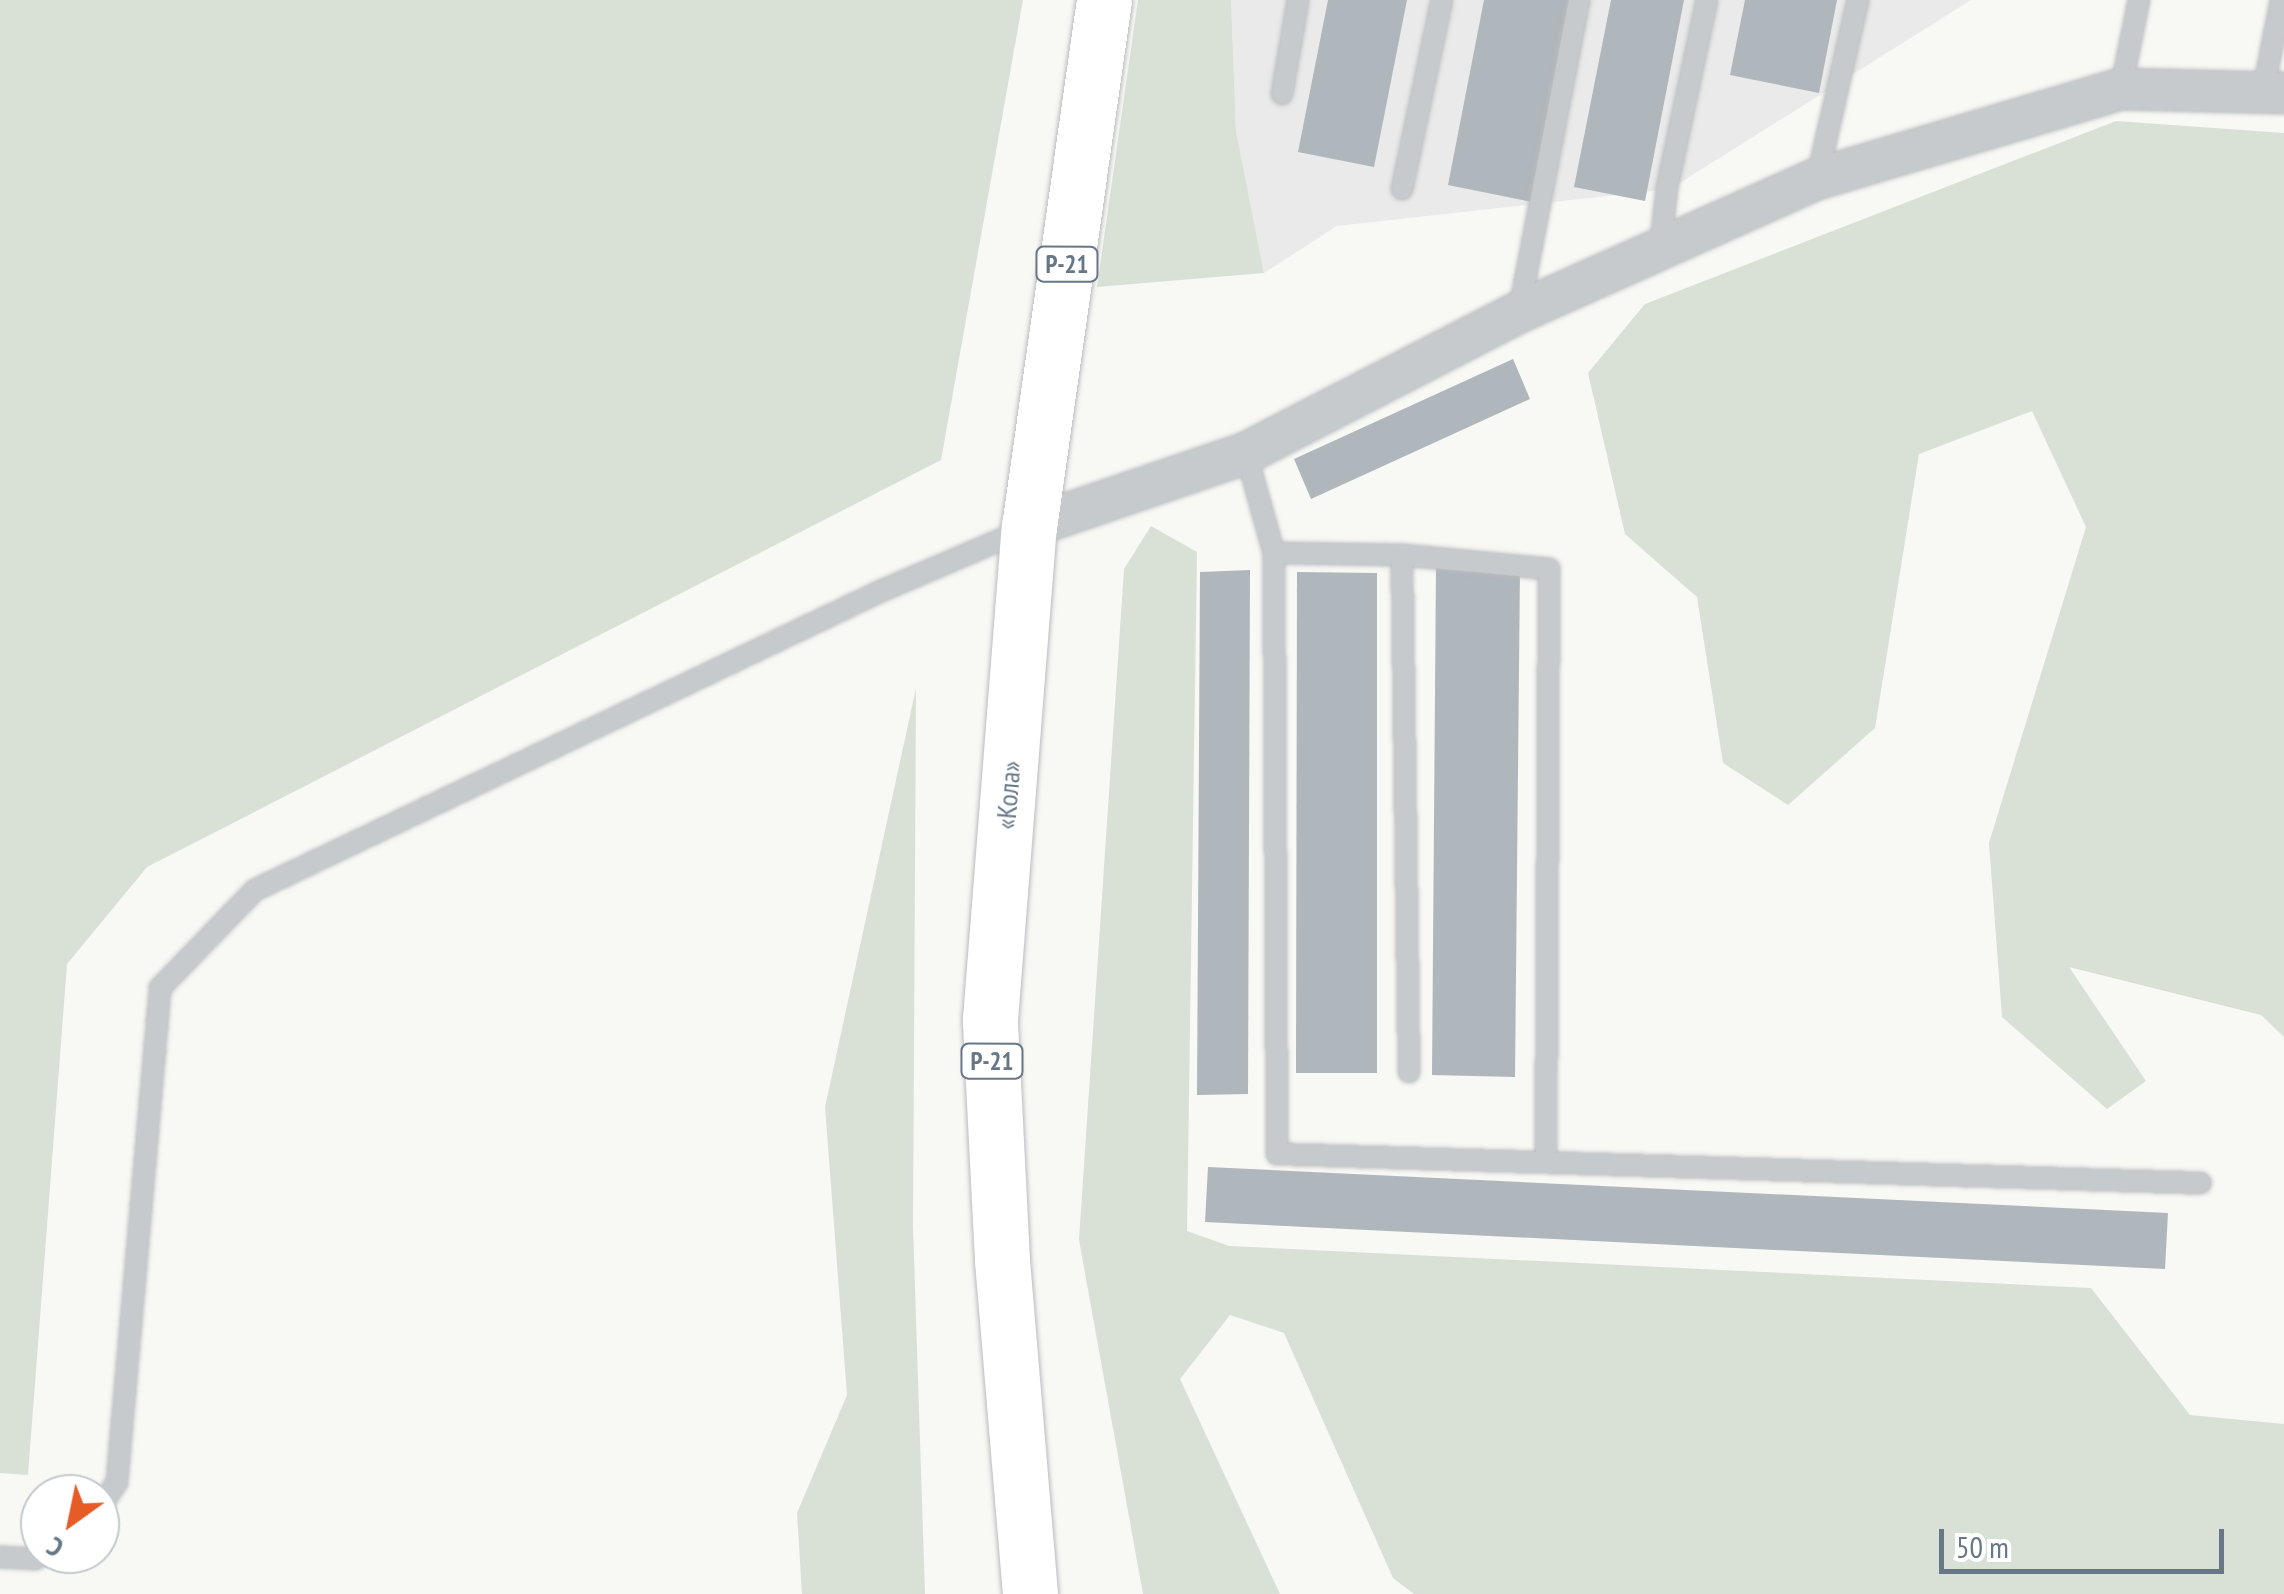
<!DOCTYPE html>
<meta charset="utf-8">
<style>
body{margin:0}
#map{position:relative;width:2284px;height:1594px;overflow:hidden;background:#f8f8f5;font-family:"PT Sans Narrow",sans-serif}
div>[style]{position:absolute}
.built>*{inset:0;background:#e9eae9}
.green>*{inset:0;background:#d9e0d6}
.building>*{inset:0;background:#afb6bc}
.roads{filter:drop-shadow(0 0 2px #b9bcbf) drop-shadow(0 0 2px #b9bcbf)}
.lane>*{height:20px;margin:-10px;padding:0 10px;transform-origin:10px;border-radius:10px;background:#c6cacd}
.street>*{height:40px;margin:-20px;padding:0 20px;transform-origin:20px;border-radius:20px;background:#c6cacd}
.highway>*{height:55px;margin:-27.5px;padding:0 27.5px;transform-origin:27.5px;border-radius:27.5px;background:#fff}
span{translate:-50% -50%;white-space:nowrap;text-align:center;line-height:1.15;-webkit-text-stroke:10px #fff;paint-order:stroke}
.shield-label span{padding:2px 8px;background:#fff;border:2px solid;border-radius:8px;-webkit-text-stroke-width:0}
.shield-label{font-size:25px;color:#677787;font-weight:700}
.street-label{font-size:28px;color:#677787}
.north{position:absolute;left:20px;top:1474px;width:100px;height:100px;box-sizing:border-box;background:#fff;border:2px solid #c2c9cf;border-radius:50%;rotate:213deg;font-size:28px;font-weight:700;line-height:40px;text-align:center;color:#677787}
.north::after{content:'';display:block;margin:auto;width:35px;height:45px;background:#e75b27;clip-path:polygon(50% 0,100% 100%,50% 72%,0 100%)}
.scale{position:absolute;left:1939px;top:1529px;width:285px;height:45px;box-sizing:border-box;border:5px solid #677787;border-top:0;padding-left:12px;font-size:30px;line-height:35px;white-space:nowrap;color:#677787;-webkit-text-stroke:8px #fff;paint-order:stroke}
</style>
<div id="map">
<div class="built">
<i style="clip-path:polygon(1231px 0,1971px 0,1670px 189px,1337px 226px,1264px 273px,1236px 131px)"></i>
</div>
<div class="green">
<i style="clip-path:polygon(0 0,1023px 0,941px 460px,147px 867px,67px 964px,28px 1475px,0 1473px)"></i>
<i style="clip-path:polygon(1138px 0,1231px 0,1236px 131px,1264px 273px,1097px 287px)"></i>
<i style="clip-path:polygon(2116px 121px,2284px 133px,2284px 1037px,2261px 1015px,2069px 967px,2146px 1081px,2107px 1109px,2002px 1017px,1989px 843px,2086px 527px,2032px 411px,1919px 454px,1875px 728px,1788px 805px,1723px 763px,1697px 597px,1625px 534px,1588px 373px,1645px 304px)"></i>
<i style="clip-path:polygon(1151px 526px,1197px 552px,1187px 1231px,1229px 1246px,2091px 1288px,2190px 1415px,2284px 1424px,2284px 1594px,1414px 1594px,1393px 1578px,1284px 1333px,1230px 1315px,1180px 1379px,1280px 1594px,1143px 1594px,1079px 1240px,1124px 569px)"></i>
<i style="clip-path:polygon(916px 688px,913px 1226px,925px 1594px,802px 1594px,797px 1513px,847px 1395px,825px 1107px)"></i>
</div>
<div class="building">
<i style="clip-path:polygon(1328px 0,1407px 0,1374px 167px,1298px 152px)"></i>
<i style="clip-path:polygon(1484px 0,1571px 0,1532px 202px,1448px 185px)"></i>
<i style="clip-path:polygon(1611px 0,1684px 0,1645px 201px,1574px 187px)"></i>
<i style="clip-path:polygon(1745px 0,1837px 0,1819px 93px,1730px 75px)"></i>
<i style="clip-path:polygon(1513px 359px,1530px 399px,1311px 499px,1294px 459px)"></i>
<i style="clip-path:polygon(1436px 565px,1520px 567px,1515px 1077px,1432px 1075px)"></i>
<i style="clip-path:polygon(1250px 570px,1248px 1094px,1197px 1095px,1200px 572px)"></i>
<i style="clip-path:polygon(1297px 572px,1377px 573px,1377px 1073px,1296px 1073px)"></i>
<i style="clip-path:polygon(1208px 1167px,2168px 1213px,2165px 1269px,1205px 1222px)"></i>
</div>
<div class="roads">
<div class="lane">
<i style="left:2121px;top:89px;width:91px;rotate:-78.6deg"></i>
<i style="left:2263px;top:92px;width:94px;rotate:-78.9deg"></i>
<i style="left:1282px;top:94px;width:95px;rotate:-80.3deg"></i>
<i style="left:1817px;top:179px;width:184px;rotate:-77.1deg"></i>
<i style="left:1402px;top:189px;width:193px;rotate:-78.1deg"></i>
<i style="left:1660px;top:250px;width:62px;rotate:-83.6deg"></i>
<i style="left:1667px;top:188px;width:192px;rotate:-78deg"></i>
<i style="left:1519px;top:312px;width:318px;rotate:-79.1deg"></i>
<i style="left:1246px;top:453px;width:104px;rotate:74.4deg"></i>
<i style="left:1274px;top:553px;width:601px;rotate:89.71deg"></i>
<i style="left:1277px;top:1154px;width:924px;rotate:1.8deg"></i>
<i style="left:1274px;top:553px;width:128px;rotate:0.9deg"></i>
<i style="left:1402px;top:555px;width:148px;rotate:5.4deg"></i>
<i style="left:1549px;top:569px;width:592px;rotate:90.29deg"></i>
<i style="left:1402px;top:555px;width:517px;rotate:89.22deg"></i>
<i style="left:100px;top:1508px;width:31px;rotate:-57deg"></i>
<i style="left:117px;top:1482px;width:496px;rotate:-85deg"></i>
<i style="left:160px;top:988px;width:136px;rotate:-45.9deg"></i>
<i style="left:255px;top:890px;width:694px;rotate:-25.53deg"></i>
<i style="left:881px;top:591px;width:155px;rotate:-23.2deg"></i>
<i style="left:0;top:1557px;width:35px;rotate:3deg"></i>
<i style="left:35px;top:1559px;width:10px;rotate:-29deg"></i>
</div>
<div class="street">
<i style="left:1029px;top:527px;width:229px;rotate:-18.8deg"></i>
<i style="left:1246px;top:453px;width:307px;rotate:-27.3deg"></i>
<i style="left:1519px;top:312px;width:326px;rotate:-24.1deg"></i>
<i style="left:1817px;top:179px;width:317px;rotate:-16.5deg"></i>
<i style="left:2121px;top:89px;width:163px;rotate:1.4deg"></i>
</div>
<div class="highway">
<i style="left:1030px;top:1594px;width:335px;rotate:-94.8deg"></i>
<i style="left:1002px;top:1260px;width:241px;rotate:-92.9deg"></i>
<i style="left:990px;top:1019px;width:494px;rotate:-85.5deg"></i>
<i style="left:1029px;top:527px;width:532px;rotate:-81.9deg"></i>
</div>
</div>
<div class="shield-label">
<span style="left:1067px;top:264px">Р-21</span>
<span style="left:992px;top:1061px">Р-21</span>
</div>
<div class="street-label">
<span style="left:1008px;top:795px;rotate:-85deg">«Кола»</span>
</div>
<div class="north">С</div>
<div class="scale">50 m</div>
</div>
